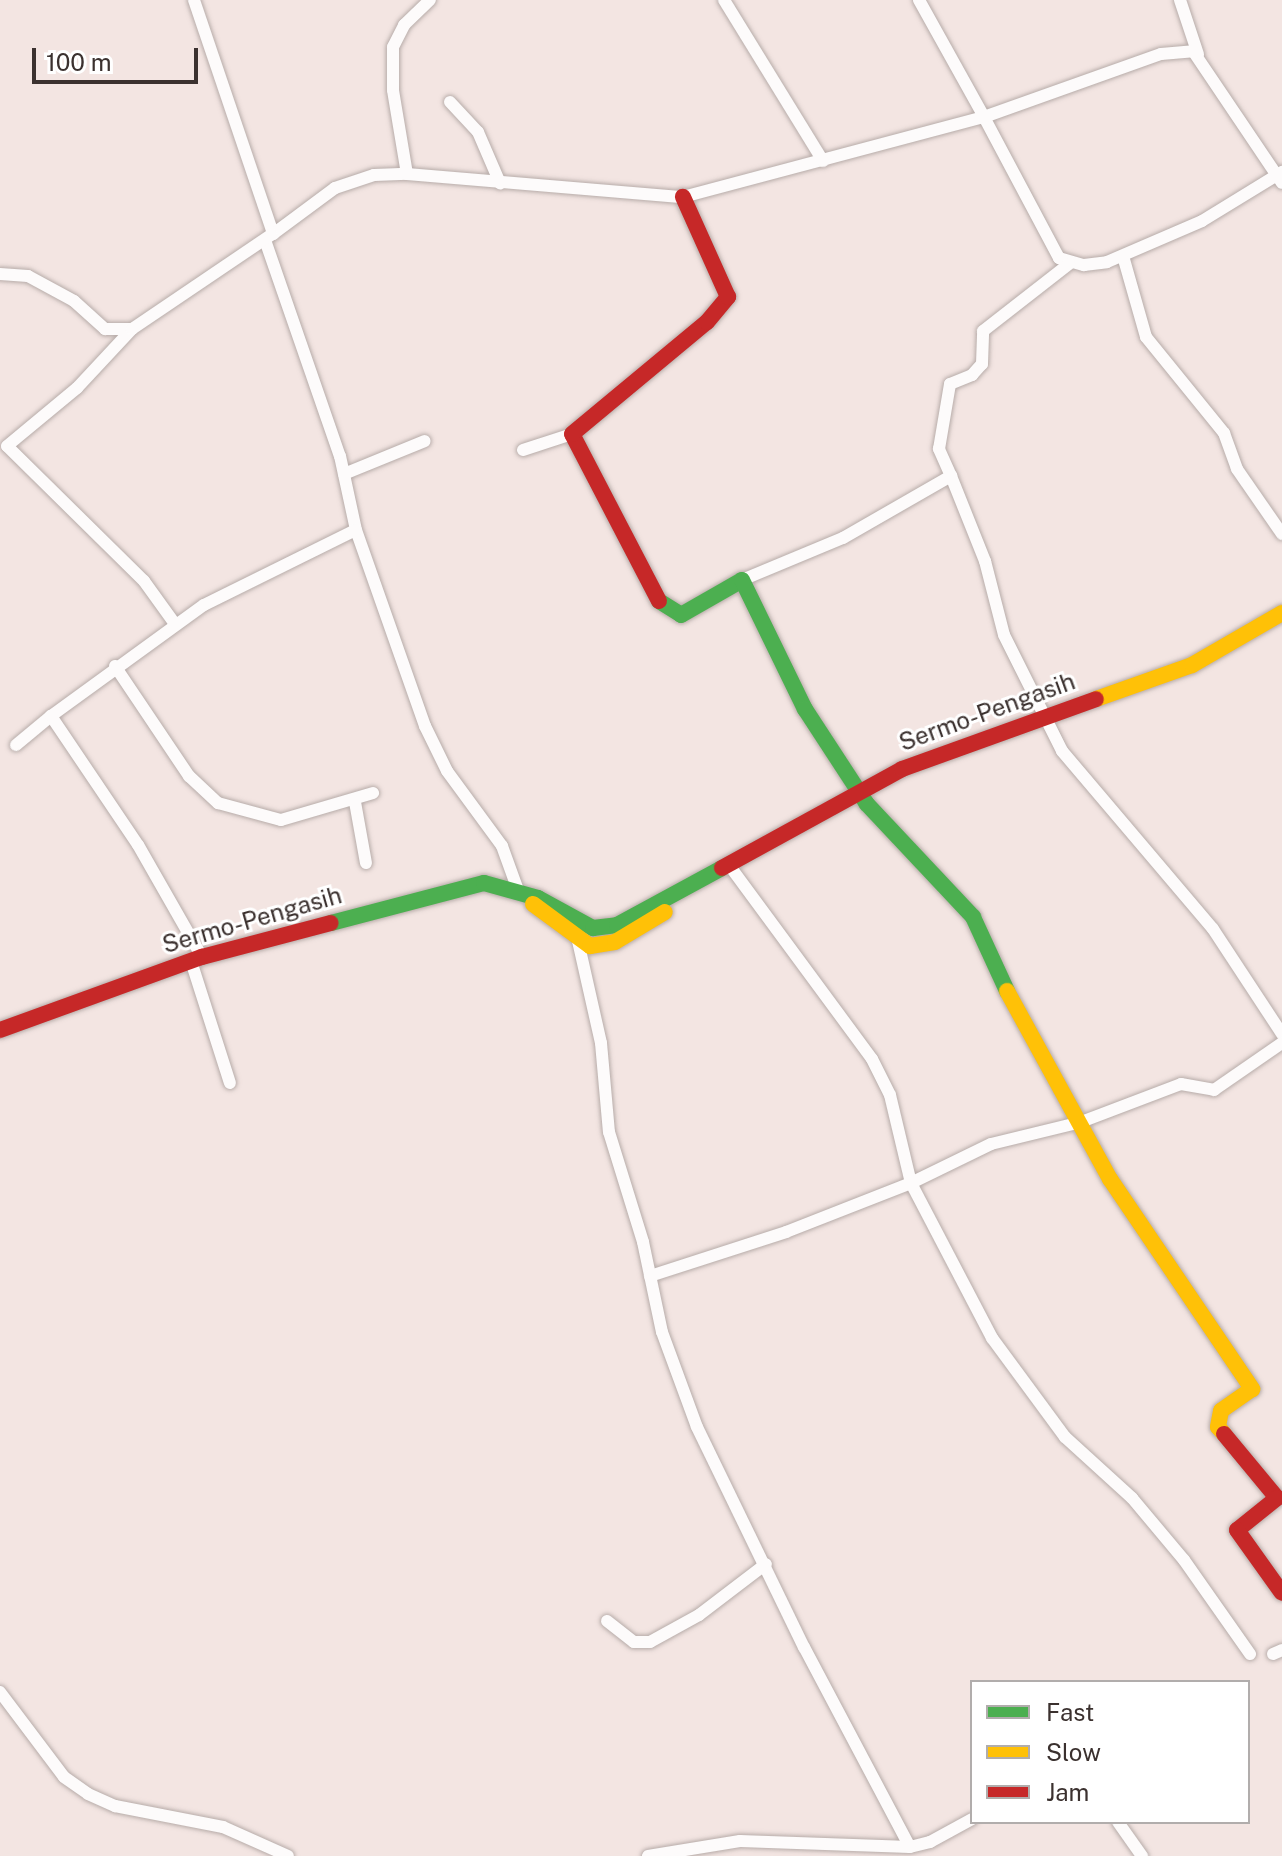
<!DOCTYPE html>
<style>
body{margin:0}
#map{position:relative;width:1282px;height:1856px;overflow:hidden;background:#f3e5e2;font-family:"Public Sans",sans-serif}
div>[style]{position:absolute}
.roads{filter:drop-shadow(0 0 2px #b7aca9) drop-shadow(0 0 2px #b7aca9)}
.street>*{height:12px;margin:-6px;padding:0 6px;transform-origin:6px;border-radius:6px;background:#fdfbfb}
.fast>*{height:16px;margin:-8px;padding:0 8px;transform-origin:8px;border-radius:8px;background:#4caf50}
.slow>*{height:16px;margin:-8px;padding:0 8px;transform-origin:8px;border-radius:8px;background:#ffc107}
.jam>*{height:16px;margin:-8px;padding:0 8px;transform-origin:8px;border-radius:8px;background:#c62828}
span{translate:-50% -50%;white-space:nowrap;text-align:center;line-height:1.15;-webkit-text-stroke:6px #fff;paint-order:stroke}
.street-label{font-size:24px;color:#3b312f}
.legend{position:absolute;left:970px;top:1680px;width:280px;height:144px;box-sizing:border-box;background:#fff;border:2px solid #b1adac;margin:0;padding:10px 14px;list-style:none;font-size:24px;color:#3b312f}
.legend li{display:flex;align-items:center;gap:16px;height:40px}
.legend b{width:40px;border:2px solid #b1adac}
.scale{position:absolute;left:32px;top:48px;width:166px;height:36px;box-sizing:border-box;border:4px solid #3b312f;border-top:0;padding-left:10px;font-size:24px;line-height:28px;white-space:nowrap;color:#3b312f;-webkit-text-stroke:6px #fff;paint-order:stroke}
</style>
<div id="map">
<div class="roads">
<div class="street">
<i style="left:194px;top:0;width:247px;rotate:71.3deg"></i>
<i style="left:273px;top:234px;width:77px;rotate:-36.6deg"></i>
<i style="left:335px;top:188px;width:41px;rotate:-18.4deg"></i>
<i style="left:374px;top:175px;width:33px;rotate:-2deg"></i>
<i style="left:407px;top:174px;width:277px;rotate:4.8deg"></i>
<i style="left:683px;top:197px;width:311px;rotate:-14.9deg"></i>
<i style="left:984px;top:117px;width:160px;rotate:62deg"></i>
<i style="left:1059px;top:258px;width:26px;rotate:16deg"></i>
<i style="left:1084px;top:265px;width:23px;rotate:-7deg"></i>
<i style="left:1107px;top:262px;width:103px;rotate:-23.3deg"></i>
<i style="left:1202px;top:221px;width:94px;rotate:-31.5deg"></i>
<i style="left:724px;top:0;width:189px;rotate:58.4deg"></i>
<i style="left:919px;top:0;width:134px;rotate:60.9deg"></i>
<i style="left:984px;top:117px;width:188px;rotate:-19.6deg"></i>
<i style="left:1161px;top:54px;width:32px;rotate:-5deg"></i>
<i style="left:1193px;top:51px;width:159px;rotate:56deg"></i>
<i style="left:1180px;top:0;width:57px;rotate:71.6deg"></i>
<i style="left:450px;top:102px;width:41px;rotate:47deg"></i>
<i style="left:478px;top:132px;width:56px;rotate:66.7deg"></i>
<i style="left:407px;top:174px;width:85px;rotate:-99.5deg"></i>
<i style="left:393px;top:90px;width:43px;rotate:-90deg"></i>
<i style="left:393px;top:47px;width:25px;rotate:-63deg"></i>
<i style="left:404px;top:25px;width:36px;rotate:-44deg"></i>
<i style="left:265px;top:240px;width:229px;rotate:70.9deg"></i>
<i style="left:340px;top:456px;width:76px;rotate:77.8deg"></i>
<i style="left:356px;top:530px;width:208px;rotate:70.6deg"></i>
<i style="left:425px;top:726px;width:50px;rotate:63.9deg"></i>
<i style="left:447px;top:771px;width:93px;rotate:53.7deg"></i>
<i style="left:502px;top:846px;width:50px;rotate:70.1deg"></i>
<i style="left:1123px;top:256px;width:84px;rotate:74.1deg"></i>
<i style="left:1146px;top:337px;width:124px;rotate:50.9deg"></i>
<i style="left:1224px;top:433px;width:38px;rotate:70deg"></i>
<i style="left:1237px;top:469px;width:79px;rotate:55.3deg"></i>
<i style="left:0;top:274px;width:28px;rotate:4deg"></i>
<i style="left:28px;top:276px;width:52px;rotate:28.5deg"></i>
<i style="left:74px;top:301px;width:42px;rotate:42.1deg"></i>
<i style="left:105px;top:329px;width:27px"></i>
<i style="left:523px;top:450px;width:52px;rotate:-18.1deg"></i>
<i style="left:344px;top:474px;width:87px;rotate:-22.2deg"></i>
<i style="left:951px;top:476px;width:30px;rotate:-114deg"></i>
<i style="left:939px;top:449px;width:66px;rotate:-80.4deg"></i>
<i style="left:950px;top:384px;width:24px;rotate:-22deg"></i>
<i style="left:972px;top:375px;width:15px;rotate:-48deg"></i>
<i style="left:982px;top:364px;width:33px;rotate:-88deg"></i>
<i style="left:983px;top:331px;width:109px;rotate:-37.9deg"></i>
<i style="left:742px;top:580px;width:109px;rotate:-22.6deg"></i>
<i style="left:843px;top:538px;width:125px;rotate:-29.9deg"></i>
<i style="left:951px;top:476px;width:92px;rotate:68.2deg"></i>
<i style="left:985px;top:561px;width:76px;rotate:75.6deg"></i>
<i style="left:1004px;top:635px;width:130px;rotate:63.4deg"></i>
<i style="left:1062px;top:751px;width:233px;rotate:49.7deg"></i>
<i style="left:1213px;top:929px;width:126px;rotate:56.7deg"></i>
<i style="left:175px;top:624px;width:53px;rotate:-125.8deg"></i>
<i style="left:144px;top:581px;width:192px;rotate:-135.4deg"></i>
<i style="left:7px;top:446px;width:91px;rotate:-39.6deg"></i>
<i style="left:77px;top:388px;width:81px;rotate:-47deg"></i>
<i style="left:132px;top:329px;width:168px;rotate:-34.1deg"></i>
<i style="left:115px;top:666px;width:133px;rotate:56.1deg"></i>
<i style="left:189px;top:776px;width:40px;rotate:43deg"></i>
<i style="left:218px;top:803px;width:65px;rotate:15.1deg"></i>
<i style="left:281px;top:820px;width:96px;rotate:-16.4deg"></i>
<i style="left:16px;top:745px;width:45px;rotate:-39.6deg"></i>
<i style="left:355px;top:802px;width:62px;rotate:79.8deg"></i>
<i style="left:729px;top:865px;width:241px;rotate:53.6deg"></i>
<i style="left:872px;top:1059px;width:40px;rotate:63.4deg"></i>
<i style="left:890px;top:1095px;width:90px;rotate:76.6deg"></i>
<i style="left:911px;top:1183px;width:175px;rotate:62.4deg"></i>
<i style="left:992px;top:1338px;width:123px;rotate:53.6deg"></i>
<i style="left:1065px;top:1437px;width:91px;rotate:42.3deg"></i>
<i style="left:1132px;top:1498px;width:81px;rotate:50deg"></i>
<i style="left:1184px;top:1560px;width:115px;rotate:54.9deg"></i>
<i style="left:578px;top:941px;width:105px;rotate:77.3deg"></i>
<i style="left:601px;top:1043px;width:89px;rotate:84.9deg"></i>
<i style="left:609px;top:1132px;width:115px;rotate:72.8deg"></i>
<i style="left:643px;top:1242px;width:92px;rotate:78.1deg"></i>
<i style="left:662px;top:1332px;width:101px;rotate:69.8deg"></i>
<i style="left:697px;top:1427px;width:245px;rotate:64.1deg"></i>
<i style="left:804px;top:1647px;width:226px;rotate:62.1deg"></i>
<i style="left:910px;top:1847px;width:21px;rotate:-14deg"></i>
<i style="left:930px;top:1842px;width:48px;rotate:-28.7deg"></i>
<i style="left:202px;top:957px;width:129px;rotate:-119.7deg"></i>
<i style="left:138px;top:845px;width:156px;rotate:-124deg"></i>
<i style="left:51px;top:716px;width:189px;rotate:-36deg"></i>
<i style="left:204px;top:605px;width:169px;rotate:-26.3deg"></i>
<i style="left:191px;top:961px;width:128px;rotate:72.3deg"></i>
<i style="left:650px;top:1276px;width:143px;rotate:-17.9deg"></i>
<i style="left:786px;top:1232px;width:134px;rotate:-21.4deg"></i>
<i style="left:911px;top:1183px;width:89px;rotate:-26deg"></i>
<i style="left:991px;top:1144px;width:93px;rotate:-13.7deg"></i>
<i style="left:1081px;top:1122px;width:107px;rotate:-20.8deg"></i>
<i style="left:1181px;top:1084px;width:34px;rotate:10deg"></i>
<i style="left:1214px;top:1090px;width:83px;rotate:-34.7deg"></i>
<i style="left:607px;top:1621px;width:34px;rotate:38deg"></i>
<i style="left:634px;top:1642px;width:16px"></i>
<i style="left:650px;top:1642px;width:56px;rotate:-28.9deg"></i>
<i style="left:699px;top:1615px;width:84px;rotate:-37.3deg"></i>
<i style="left:1273px;top:1654px;width:10px;rotate:-24deg"></i>
<i style="left:0;top:1692px;width:106px;rotate:53deg"></i>
<i style="left:64px;top:1777px;width:29px;rotate:35deg"></i>
<i style="left:88px;top:1794px;width:30px;rotate:24deg"></i>
<i style="left:115px;top:1806px;width:110px;rotate:11deg"></i>
<i style="left:223px;top:1827px;width:71px;rotate:24deg"></i>
<i style="left:1118px;top:1822px;width:42px;rotate:54.8deg"></i>
<i style="left:648px;top:1856px;width:93px;rotate:-9.3deg"></i>
<i style="left:740px;top:1841px;width:170px;rotate:2deg"></i>
</div>
<div class="fast">
<i style="left:659px;top:601px;width:26px;rotate:32deg"></i>
<i style="left:681px;top:615px;width:70px;rotate:-29.8deg"></i>
<i style="left:742px;top:580px;width:144px;rotate:64deg"></i>
<i style="left:805px;top:709px;width:113px;rotate:56.9deg"></i>
<i style="left:867px;top:804px;width:155px;rotate:46.8deg"></i>
<i style="left:973px;top:917px;width:81px;rotate:65.3deg"></i>
<i style="left:331px;top:923px;width:158px;rotate:-14.7deg"></i>
<i style="left:484px;top:883px;width:56px;rotate:15.5deg"></i>
<i style="left:538px;top:898px;width:63px;rotate:28.6deg"></i>
<i style="left:593px;top:928px;width:24px;rotate:-7deg"></i>
<i style="left:617px;top:925px;width:119px;rotate:-28.5deg"></i>
</div>
<div class="slow">
<i style="left:1096px;top:699px;width:102px;rotate:-19.5deg"></i>
<i style="left:1192px;top:665px;width:104px;rotate:-30deg"></i>
<i style="left:533px;top:904px;width:71px;rotate:36.4deg"></i>
<i style="left:590px;top:946px;width:25px;rotate:-9deg"></i>
<i style="left:615px;top:942px;width:58px;rotate:-31deg"></i>
<i style="left:1007px;top:991px;width:214px;rotate:61.3deg"></i>
<i style="left:1110px;top:1179px;width:254px;rotate:55.9deg"></i>
<i style="left:1252px;top:1389px;width:38px;rotate:145deg"></i>
<i style="left:1221px;top:1411px;width:16px;rotate:101deg"></i>
<i style="left:1218px;top:1427px;width:9px;rotate:49deg"></i>
</div>
<div class="jam">
<i style="left:659px;top:601px;width:188px;rotate:-117.5deg"></i>
<i style="left:572px;top:434px;width:175px;rotate:-39.7deg"></i>
<i style="left:707px;top:322px;width:33px;rotate:-50deg"></i>
<i style="left:728px;top:297px;width:110px;rotate:-114.2deg"></i>
<i style="left:722px;top:868px;width:205px;rotate:-28.8deg"></i>
<i style="left:902px;top:769px;width:206px;rotate:-19.8deg"></i>
<i style="left:0;top:1030px;width:215px;rotate:-19.9deg"></i>
<i style="left:202px;top:957px;width:133px;rotate:-14.8deg"></i>
<i style="left:1224px;top:1434px;width:83px;rotate:50.4deg"></i>
<i style="left:1277px;top:1498px;width:51px;rotate:141.3deg"></i>
<i style="left:1237px;top:1530px;width:77px;rotate:54.5deg"></i>
</div>
</div>
<div class="street-label">
<span style="left:987px;top:712px;rotate:-20deg">Sermo-Pengasih</span>
<span style="left:252px;top:920px;rotate:-16deg">Sermo-Pengasih</span>
</div>
<ul class="legend">
<li><b style="height:10px;background:#4caf50"></b>Fast</li>
<li><b style="height:10px;background:#ffc107"></b>Slow</li>
<li><b style="height:10px;background:#c62828"></b>Jam</li>
</ul>
<div class="scale">100 m</div>
</div>
